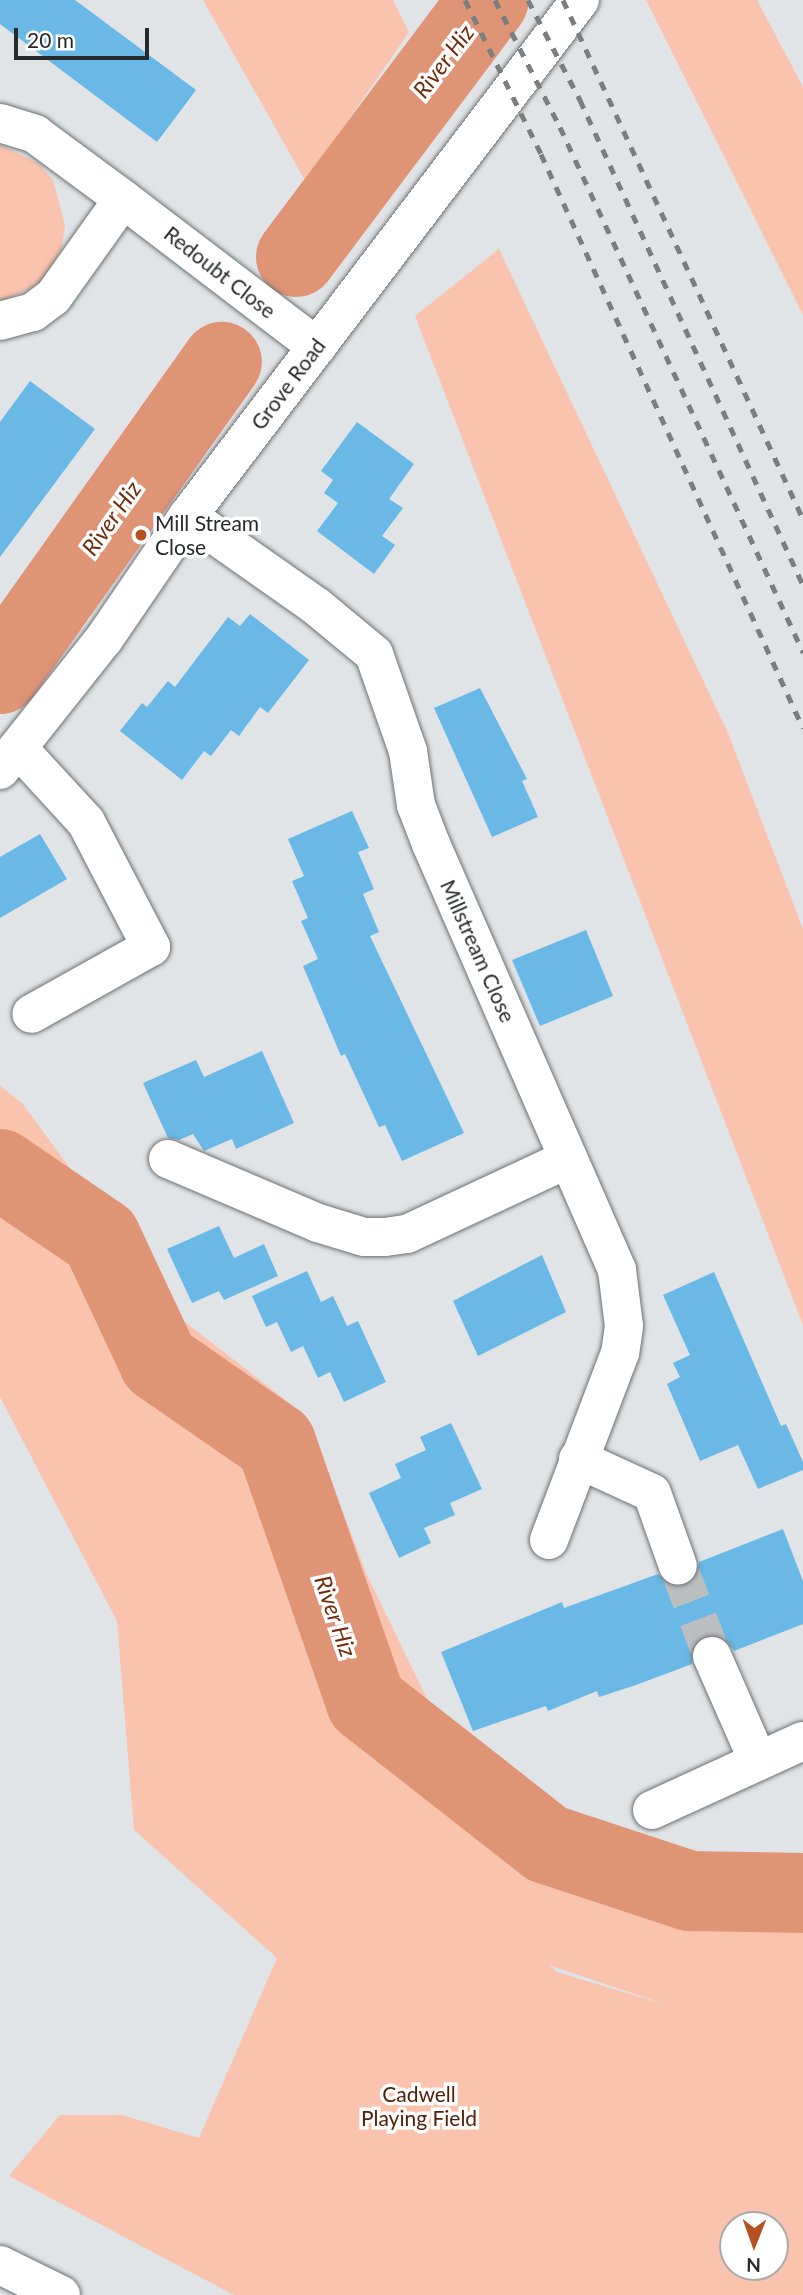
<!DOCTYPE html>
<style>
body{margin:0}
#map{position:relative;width:803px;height:2295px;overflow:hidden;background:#e0e4e6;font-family:Lato,sans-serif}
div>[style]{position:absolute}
.green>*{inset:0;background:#f9c3ad}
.river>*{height:80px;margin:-40px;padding:0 40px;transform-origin:40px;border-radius:40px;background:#e09476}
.building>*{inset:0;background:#69b8e5}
.minor-tunnel>*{height:38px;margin-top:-19px;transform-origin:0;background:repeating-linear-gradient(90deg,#bbbfc0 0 38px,transparent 0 57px)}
.roads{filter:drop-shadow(0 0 2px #6e7173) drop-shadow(0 0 2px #6e7173)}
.minor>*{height:38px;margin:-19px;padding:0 19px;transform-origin:19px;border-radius:19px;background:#fff}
.rail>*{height:5px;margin-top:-2.5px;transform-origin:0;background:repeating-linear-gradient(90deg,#7b7d7f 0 9px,transparent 0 18px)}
.dots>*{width:19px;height:19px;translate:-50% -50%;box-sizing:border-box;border:4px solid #fff;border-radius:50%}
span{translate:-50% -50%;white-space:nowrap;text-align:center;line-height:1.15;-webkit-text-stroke:7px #fff;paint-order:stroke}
.street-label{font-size:21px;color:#28292a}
.poi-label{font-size:21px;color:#28292a}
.left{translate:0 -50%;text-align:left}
.park-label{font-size:21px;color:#51210b}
.water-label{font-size:23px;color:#712c0b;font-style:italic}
.north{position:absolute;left:719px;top:2211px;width:70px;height:70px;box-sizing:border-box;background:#fff;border:2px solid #a9a9aa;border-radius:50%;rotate:181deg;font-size:19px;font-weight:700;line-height:28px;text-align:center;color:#28292a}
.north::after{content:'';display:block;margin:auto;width:24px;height:32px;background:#b55021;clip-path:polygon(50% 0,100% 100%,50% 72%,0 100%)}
.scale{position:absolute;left:14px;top:28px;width:135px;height:32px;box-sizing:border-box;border:4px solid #28292a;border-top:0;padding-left:9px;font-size:21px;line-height:24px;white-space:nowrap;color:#28292a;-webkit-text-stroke:5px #fff;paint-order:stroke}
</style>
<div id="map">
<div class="green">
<i style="clip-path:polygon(203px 0,393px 0,409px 32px,306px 182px)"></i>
<i style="clip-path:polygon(646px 0,757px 0,803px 87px,803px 315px)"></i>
<i style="clip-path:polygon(0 145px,38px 163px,53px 180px,65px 225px,62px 247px,52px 268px,37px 285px,0 302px)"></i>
<i style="clip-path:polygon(499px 249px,728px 733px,803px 929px,803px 1325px,415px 316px)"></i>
<i style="clip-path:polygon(evenodd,0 1086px,22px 1103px,180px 1318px,306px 1416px,367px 1575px,428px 1701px,531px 1795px,629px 1849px,716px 1886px,803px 1863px,803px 2295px,234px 2295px,9px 2176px,60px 2115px,122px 2115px,199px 2138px,277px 1958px,134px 1830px,117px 1621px,0 1397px,0 1086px,549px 1965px,670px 2006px,557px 1972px,549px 1965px,0 1086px,733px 2225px,775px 2225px,775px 2267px,733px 2267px,733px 2225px)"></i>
</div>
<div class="river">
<i style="left:296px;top:257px;width:321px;rotate:-53.1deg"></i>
<i style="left:0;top:674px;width:383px;rotate:-54.6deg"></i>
<i style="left:0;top:1169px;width:122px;rotate:34.3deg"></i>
<i style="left:101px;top:1238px;width:137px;rotate:64.9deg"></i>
<i style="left:159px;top:1362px;width:142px;rotate:34.7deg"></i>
<i style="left:276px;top:1443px;width:274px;rotate:70.8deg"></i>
<i style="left:366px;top:1702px;width:230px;rotate:38.1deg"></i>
<i style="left:547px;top:1844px;width:151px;rotate:18.2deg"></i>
<i style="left:690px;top:1891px;width:113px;rotate:1deg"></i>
</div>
<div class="building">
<i style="clip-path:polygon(0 0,75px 0,196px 90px,157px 142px,0 24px)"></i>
<i style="clip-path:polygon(30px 381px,95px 429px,0 557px,0 422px)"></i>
<i style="clip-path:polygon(357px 422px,414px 464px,389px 499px,403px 508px,382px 536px,395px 545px,374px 574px,317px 531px,338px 503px,324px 493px,333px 480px,321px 471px)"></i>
<i style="clip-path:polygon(250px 614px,309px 660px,268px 713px,260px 707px,239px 736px,231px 730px,211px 756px,204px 751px,182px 780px,120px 731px,142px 703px,147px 707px,168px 681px,175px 687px,228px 617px,240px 626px)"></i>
<i style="clip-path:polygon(480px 688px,527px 779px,522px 781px,538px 817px,492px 837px,434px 708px)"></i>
<i style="clip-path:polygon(352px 811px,369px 848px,358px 852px,374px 889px,363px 894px,379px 932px,370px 936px,464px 1133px,402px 1161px,385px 1125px,379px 1127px,345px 1054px,341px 1056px,303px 966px,318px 959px,301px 921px,308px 918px,292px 881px,304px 876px,288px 839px)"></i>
<i style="clip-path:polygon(40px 834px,67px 879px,0 918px,0 857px)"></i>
<i style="clip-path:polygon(586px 930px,613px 996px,540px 1026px,512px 960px)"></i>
<i style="clip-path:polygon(262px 1051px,294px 1123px,236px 1149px,232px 1139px,204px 1151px,193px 1134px,179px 1140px,168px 1138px,143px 1083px,196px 1060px,204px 1077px)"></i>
<i style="clip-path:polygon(219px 1226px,234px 1258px,264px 1244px,278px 1276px,224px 1300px,219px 1291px,192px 1303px,167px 1249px)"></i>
<i style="clip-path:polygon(542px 1255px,566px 1312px,478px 1356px,453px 1301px)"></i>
<i style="clip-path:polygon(307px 1271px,321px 1302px,333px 1296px,347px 1326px,358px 1321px,386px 1382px,344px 1402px,330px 1372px,318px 1378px,303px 1346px,291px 1352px,277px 1322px,266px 1327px,252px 1296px)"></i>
<i style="clip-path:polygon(714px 1272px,781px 1426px,786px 1424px,803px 1462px,803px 1470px,758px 1489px,738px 1445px,700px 1461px,667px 1384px,680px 1377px,673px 1363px,690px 1355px,663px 1295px)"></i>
<i style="clip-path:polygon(451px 1423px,482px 1489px,450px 1503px,455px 1515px,424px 1528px,431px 1543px,399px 1558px,369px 1493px,401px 1478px,395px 1464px,426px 1450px,420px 1437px)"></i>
<i style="clip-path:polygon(783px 1529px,803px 1581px,803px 1624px,734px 1651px,724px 1638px,704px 1636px,694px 1644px,692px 1664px,636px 1685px,599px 1697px,597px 1691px,548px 1711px,546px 1706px,473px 1731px,441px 1652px,562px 1602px,564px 1608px,658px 1574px,673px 1587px,686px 1586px,695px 1580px,699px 1562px)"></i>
</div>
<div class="minor-tunnel">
<i style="left:678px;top:1566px;width:96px;rotate:69.3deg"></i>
</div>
<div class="roads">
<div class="minor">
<i style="left:0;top:123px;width:37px;rotate:17deg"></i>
<i style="left:35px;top:134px;width:109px;rotate:36.5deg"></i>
<i style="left:123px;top:199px;width:120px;rotate:125.5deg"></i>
<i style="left:53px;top:297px;width:25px;rotate:143deg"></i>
<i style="left:33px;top:312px;width:34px;rotate:165deg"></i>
<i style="left:123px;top:199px;width:244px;rotate:37.3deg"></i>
<i style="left:188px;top:516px;width:156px;rotate:35.1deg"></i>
<i style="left:316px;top:606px;width:75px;rotate:39.6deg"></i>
<i style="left:374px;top:654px;width:103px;rotate:70.7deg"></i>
<i style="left:408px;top:751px;width:55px;rotate:81.6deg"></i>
<i style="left:416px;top:805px;width:42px;rotate:69deg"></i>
<i style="left:431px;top:844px;width:465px;rotate:66.4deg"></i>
<i style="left:617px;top:1270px;width:56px;rotate:82.9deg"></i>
<i style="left:624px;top:1326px;width:27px;rotate:98deg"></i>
<i style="left:620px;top:1353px;width:200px;rotate:110.8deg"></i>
<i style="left:18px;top:748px;width:100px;rotate:47.4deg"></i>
<i style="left:86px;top:822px;width:141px;rotate:62.5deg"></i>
<i style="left:151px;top:947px;width:137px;rotate:150.8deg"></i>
<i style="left:0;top:770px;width:167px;rotate:-51.6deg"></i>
<i style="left:104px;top:639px;width:149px;rotate:-55.7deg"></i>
<i style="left:188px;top:516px;width:648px;rotate:-52.78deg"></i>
<i style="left:168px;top:1159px;width:163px;rotate:23.1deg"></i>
<i style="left:318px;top:1223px;width:48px;rotate:16.9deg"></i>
<i style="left:364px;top:1237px;width:21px"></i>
<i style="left:385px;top:1237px;width:22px;rotate:-8deg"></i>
<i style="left:407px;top:1234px;width:178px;rotate:-25deg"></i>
<i style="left:578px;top:1459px;width:81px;rotate:24.7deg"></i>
<i style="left:652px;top:1493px;width:77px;rotate:70.4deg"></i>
<i style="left:712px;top:1656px;width:115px;rotate:66.3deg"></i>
<i style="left:652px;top:1810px;width:166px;rotate:-24.6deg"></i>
<i style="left:0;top:2265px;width:68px;rotate:26.2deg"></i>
</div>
</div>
<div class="rail">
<i style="left:465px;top:0;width:172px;rotate:63.7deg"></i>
<i style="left:541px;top:154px;width:631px;rotate:65.47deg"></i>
<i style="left:495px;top:0;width:143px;rotate:62.9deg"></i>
<i style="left:560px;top:127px;width:579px;rotate:65.16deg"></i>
<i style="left:528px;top:0;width:113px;rotate:62.5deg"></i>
<i style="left:580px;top:100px;width:534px;rotate:65.31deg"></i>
<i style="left:563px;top:0;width:572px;rotate:65.18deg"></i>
</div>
<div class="dots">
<i style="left:141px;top:535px;background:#b55021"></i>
</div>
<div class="street-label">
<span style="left:220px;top:272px;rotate:38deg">Redoubt Close</span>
<span style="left:288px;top:384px;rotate:-53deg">Grove Road</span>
<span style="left:478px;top:951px;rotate:66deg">Millstream Close</span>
</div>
<div class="poi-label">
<span class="left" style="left:155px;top:535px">Mill Stream<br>Close</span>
</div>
<div class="park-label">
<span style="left:419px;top:2106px">Cadwell<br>Playing Field</span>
</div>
<div class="water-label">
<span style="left:443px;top:61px;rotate:-53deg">River Hiz</span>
<span style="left:111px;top:518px;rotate:-55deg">River Hiz</span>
<span style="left:336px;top:1616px;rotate:71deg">River Hiz</span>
</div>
<div class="north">N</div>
<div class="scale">20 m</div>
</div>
